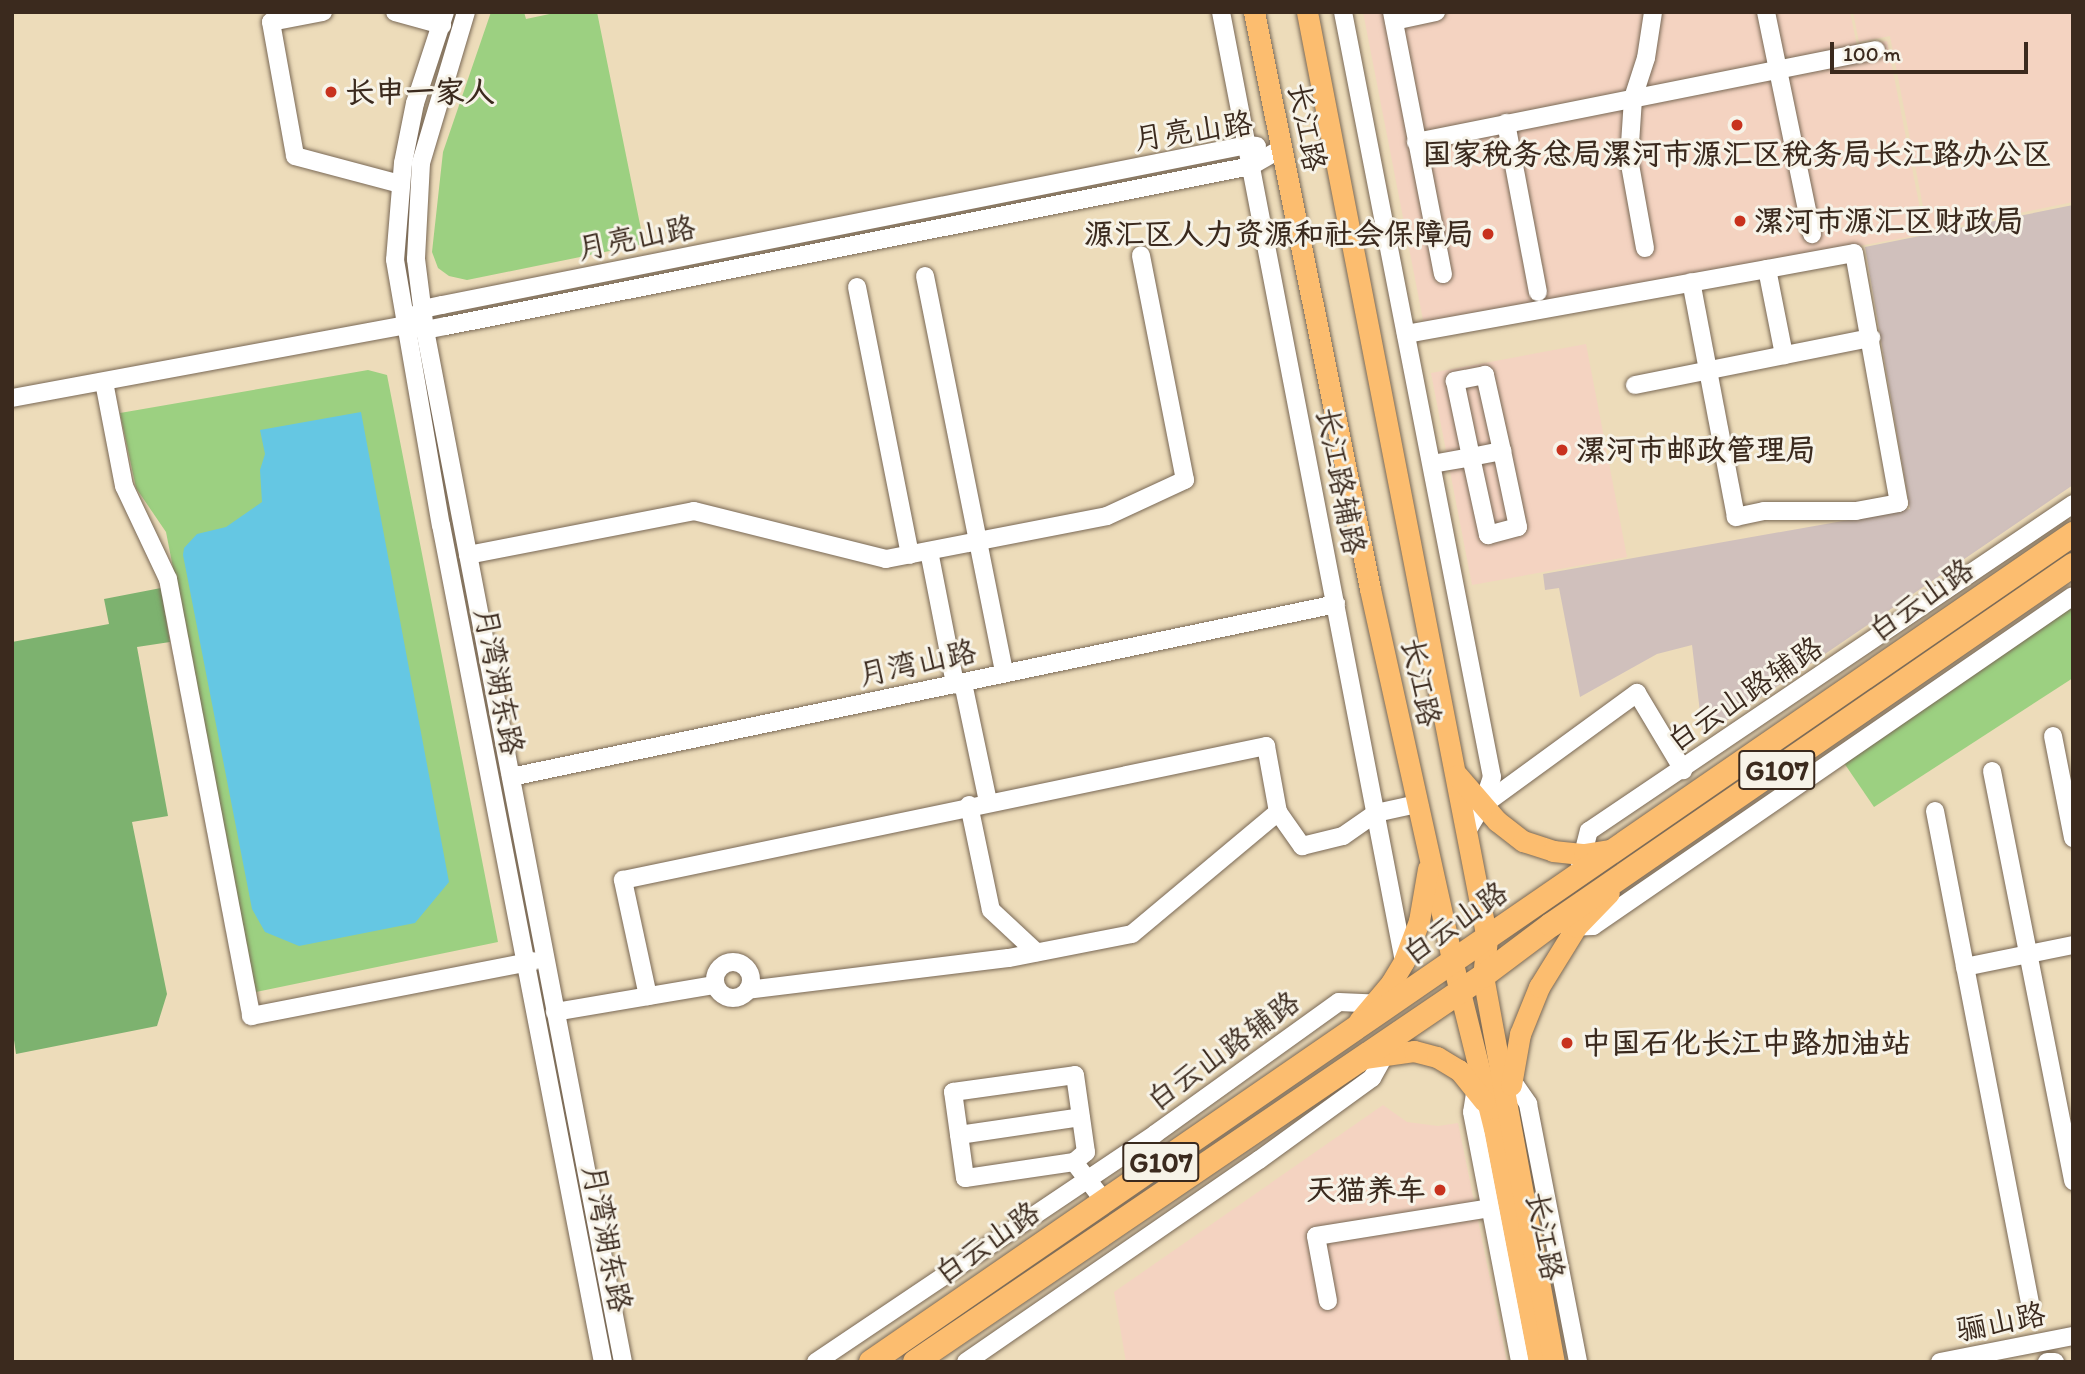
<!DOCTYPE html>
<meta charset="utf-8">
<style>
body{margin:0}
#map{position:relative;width:2085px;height:1374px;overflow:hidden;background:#eddcba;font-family:Itim,"LXGW WenKai TC",sans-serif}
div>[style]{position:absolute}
.built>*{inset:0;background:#f4d3c1}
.industrial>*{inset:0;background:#d0c0bc}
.green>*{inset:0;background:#9cd081}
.forest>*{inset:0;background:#7db26f}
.water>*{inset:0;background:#65c7e3}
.roads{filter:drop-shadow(0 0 2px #796855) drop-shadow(0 0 2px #796855)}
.minor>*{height:18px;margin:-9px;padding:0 9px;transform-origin:9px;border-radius:9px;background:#fff}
.minor>.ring{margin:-9px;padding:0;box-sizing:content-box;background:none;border:18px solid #fff;border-radius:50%}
.major>*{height:21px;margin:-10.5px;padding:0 10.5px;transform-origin:10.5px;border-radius:10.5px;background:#fcbd6f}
.highway>*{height:24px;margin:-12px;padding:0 12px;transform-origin:12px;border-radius:12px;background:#fcbd6f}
.dots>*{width:19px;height:19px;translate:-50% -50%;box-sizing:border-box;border:4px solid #f7f3e8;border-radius:50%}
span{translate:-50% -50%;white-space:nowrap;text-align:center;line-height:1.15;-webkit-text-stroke:6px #f7f3e8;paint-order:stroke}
.shield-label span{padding:2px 5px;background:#f7f3e8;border:2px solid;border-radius:5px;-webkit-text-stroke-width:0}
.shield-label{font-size:28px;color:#3b2a1e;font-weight:700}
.poi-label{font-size:30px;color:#3b2a1e;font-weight:700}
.left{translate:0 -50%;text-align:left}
.right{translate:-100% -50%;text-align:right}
.street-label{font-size:30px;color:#3b2a1e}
.frame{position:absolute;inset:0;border:14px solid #3b2a1e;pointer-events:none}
.scale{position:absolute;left:1830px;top:42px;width:198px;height:32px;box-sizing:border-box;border:4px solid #3b2a1e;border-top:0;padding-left:9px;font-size:21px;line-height:24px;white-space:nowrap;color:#3b2a1e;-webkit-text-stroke:5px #f7f3e8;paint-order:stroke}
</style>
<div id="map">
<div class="built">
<i style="clip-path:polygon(1363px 12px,1850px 12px,1857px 46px,1887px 41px,1925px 234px,1424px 325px)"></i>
<i style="clip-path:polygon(1853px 12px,2073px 12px,2073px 202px,1928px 232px,1890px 36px,1859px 42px)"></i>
<i style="clip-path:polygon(1586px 344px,1627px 557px,1472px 585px,1431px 373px)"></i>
<i style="clip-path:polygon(1383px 1105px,1407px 1122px,1438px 1126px,1458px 1123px,1507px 1362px,1126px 1362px,1114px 1292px)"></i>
</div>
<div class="industrial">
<i style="clip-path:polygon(2073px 205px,2073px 485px,1703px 737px,1692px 645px,1657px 654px,1580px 697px,1559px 588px,1545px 590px,1543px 574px,1910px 509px,1865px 247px)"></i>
</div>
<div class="green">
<i style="clip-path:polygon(491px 12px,524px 12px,526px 19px,559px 12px,597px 12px,644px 244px,467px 280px,449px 276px,438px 268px,432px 252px,443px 152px)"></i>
<i style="clip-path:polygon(368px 370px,387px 375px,498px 942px,256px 992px,166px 532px,136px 488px,120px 413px)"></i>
<i style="clip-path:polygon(2073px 604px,2073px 678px,1874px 807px,1842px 760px)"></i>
</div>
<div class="forest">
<i style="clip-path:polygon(161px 588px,170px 642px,137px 647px,168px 816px,132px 822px,167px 994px,157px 1026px,16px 1054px,12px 1026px,12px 642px,109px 624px,104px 599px)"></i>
</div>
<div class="water">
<i style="clip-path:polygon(361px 412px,449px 882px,415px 923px,299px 946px,265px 932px,252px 909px,183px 555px,184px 548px,197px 534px,226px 527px,262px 502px,260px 470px,265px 454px,260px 430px)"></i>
</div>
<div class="roads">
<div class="minor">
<i style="left:323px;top:12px;width:53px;rotate:169.1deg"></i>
<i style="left:271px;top:22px;width:136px;rotate:79.8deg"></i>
<i style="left:295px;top:156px;width:109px;rotate:14.9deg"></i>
<i style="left:395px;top:12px;width:49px;rotate:15.5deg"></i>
<i style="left:445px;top:12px;width:96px;rotate:108.2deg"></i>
<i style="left:415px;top:103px;width:61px;rotate:101.3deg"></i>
<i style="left:403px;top:163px;width:97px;rotate:94.7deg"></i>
<i style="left:395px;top:260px;width:269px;rotate:80.2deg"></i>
<i style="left:441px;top:525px;width:853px;rotate:79.05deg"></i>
<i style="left:466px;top:12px;width:158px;rotate:106.6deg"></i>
<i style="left:421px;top:163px;width:96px;rotate:93deg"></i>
<i style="left:416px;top:259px;width:72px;rotate:82.8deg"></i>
<i style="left:425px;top:330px;width:1051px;rotate:79.14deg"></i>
<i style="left:1221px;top:12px;width:966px;rotate:79.09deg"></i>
<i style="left:1343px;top:12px;width:779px;rotate:78.98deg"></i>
<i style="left:1492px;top:777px;width:31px;rotate:109deg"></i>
<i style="left:1482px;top:806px;width:29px;rotate:121deg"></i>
<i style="left:1392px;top:12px;width:267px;rotate:79deg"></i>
<i style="left:1766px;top:12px;width:227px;rotate:78.3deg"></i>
<i style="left:1394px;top:21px;width:43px;rotate:-12.1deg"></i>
<i style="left:1506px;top:123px;width:172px;rotate:79.3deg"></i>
<i style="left:1416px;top:142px;width:469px;rotate:-11.3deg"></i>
<i style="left:1645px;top:248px;width:90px;rotate:-100.2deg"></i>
<i style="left:1629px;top:159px;width:61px;rotate:-86.2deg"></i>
<i style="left:1633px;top:98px;width:42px;rotate:-72deg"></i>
<i style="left:1646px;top:58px;width:47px;rotate:-81.3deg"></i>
<i style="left:1767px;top:269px;width:88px;rotate:78.8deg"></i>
<i style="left:925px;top:276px;width:405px;rotate:78.7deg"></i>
<i style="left:857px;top:287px;width:273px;rotate:78.8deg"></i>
<i style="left:415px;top:316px;width:11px;rotate:-41deg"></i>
<i style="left:423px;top:309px;width:19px;rotate:-12deg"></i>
<i style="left:442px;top:305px;width:821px;rotate:-11.24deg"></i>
<i style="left:1247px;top:145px;width:10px;rotate:6deg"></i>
<i style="left:1406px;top:334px;width:367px;rotate:-10.2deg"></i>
<i style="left:1767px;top:269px;width:88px;rotate:-10.4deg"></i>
<i style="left:1854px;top:253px;width:254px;rotate:79.8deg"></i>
<i style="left:1899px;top:503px;width:44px;rotate:169.5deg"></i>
<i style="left:1856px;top:511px;width:92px;rotate:180deg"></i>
<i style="left:1764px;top:511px;width:29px;rotate:168deg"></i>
<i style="left:1736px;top:517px;width:239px;rotate:-100.8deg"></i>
<i style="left:104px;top:382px;width:106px;rotate:79.1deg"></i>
<i style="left:124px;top:486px;width:103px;rotate:64.7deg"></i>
<i style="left:168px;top:579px;width:445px;rotate:79.2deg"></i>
<i style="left:251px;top:1016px;width:288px;rotate:-11deg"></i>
<i style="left:1635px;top:385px;width:241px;rotate:-11.3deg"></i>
<i style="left:12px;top:398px;width:399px;rotate:-10.5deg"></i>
<i style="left:404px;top:325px;width:22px;rotate:13deg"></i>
<i style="left:425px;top:330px;width:21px;rotate:-11deg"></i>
<i style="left:446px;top:326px;width:821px;rotate:-11.24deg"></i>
<i style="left:1251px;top:166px;width:34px;rotate:-30deg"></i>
<i style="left:1432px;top:464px;width:40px;rotate:-10deg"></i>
<i style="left:1471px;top:457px;width:32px;rotate:-11deg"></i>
<i style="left:1502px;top:451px;width:78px;rotate:-102.6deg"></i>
<i style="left:1485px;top:375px;width:31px;rotate:169deg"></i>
<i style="left:1455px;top:381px;width:78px;rotate:78.1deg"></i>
<i style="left:1471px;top:457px;width:80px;rotate:77.7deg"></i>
<i style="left:1488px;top:535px;width:31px;rotate:-15deg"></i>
<i style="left:1518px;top:527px;width:78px;rotate:-101.9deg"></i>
<i style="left:929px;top:551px;width:136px;rotate:78.9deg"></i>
<i style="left:468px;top:555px;width:230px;rotate:-11deg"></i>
<i style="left:694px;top:511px;width:198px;rotate:14deg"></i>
<i style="left:886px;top:559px;width:225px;rotate:-11deg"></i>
<i style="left:1107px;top:516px;width:86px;rotate:-24.8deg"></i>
<i style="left:1185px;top:480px;width:229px;rotate:-101.1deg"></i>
<i style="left:963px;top:683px;width:122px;rotate:78.1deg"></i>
<i style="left:2053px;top:736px;width:104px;rotate:78.9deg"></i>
<i style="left:1992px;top:771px;width:418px;rotate:78.8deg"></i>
<i style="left:511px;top:777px;width:843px;rotate:-11.84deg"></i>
<i style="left:969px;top:805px;width:107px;rotate:78.2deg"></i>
<i style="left:991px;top:910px;width:62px;rotate:43deg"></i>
<i style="left:1482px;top:806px;width:192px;rotate:-36.1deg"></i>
<i style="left:1637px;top:693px;width:90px;rotate:59.1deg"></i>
<i style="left:1935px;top:811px;width:501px;rotate:79.07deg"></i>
<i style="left:1278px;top:812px;width:42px;rotate:54.8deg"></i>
<i style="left:1302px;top:846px;width:42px;rotate:-13.7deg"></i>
<i style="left:1343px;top:836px;width:40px;rotate:-34.9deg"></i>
<i style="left:1376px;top:813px;width:42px;rotate:-12.4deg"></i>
<i style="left:1580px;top:866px;width:36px;rotate:-76deg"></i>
<i style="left:1589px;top:831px;width:584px;rotate:-34.04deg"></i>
<i style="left:1568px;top:927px;width:25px;rotate:-2deg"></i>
<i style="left:1593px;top:926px;width:582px;rotate:-34.51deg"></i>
<i class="ring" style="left:715px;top:962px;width:18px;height:18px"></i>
<i style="left:1965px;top:967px;width:110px;rotate:-11.5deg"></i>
<i style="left:648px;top:996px;width:119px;rotate:-102.2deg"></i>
<i style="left:623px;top:880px;width:657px;rotate:-11.77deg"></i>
<i style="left:1266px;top:746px;width:67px;rotate:79.7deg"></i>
<i style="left:1278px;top:812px;width:190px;rotate:140.1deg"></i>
<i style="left:1132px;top:934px;width:126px;rotate:169deg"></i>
<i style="left:1008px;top:958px;width:262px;rotate:173deg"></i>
<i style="left:555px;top:1012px;width:162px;rotate:-9.6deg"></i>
<i style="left:1506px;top:1072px;width:39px;rotate:55deg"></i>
<i style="left:1528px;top:1104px;width:263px;rotate:79deg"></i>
<i style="left:1477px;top:1081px;width:31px;rotate:99deg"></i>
<i style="left:1472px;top:1112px;width:255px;rotate:79.1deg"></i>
<i style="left:959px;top:1135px;width:123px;rotate:-8.4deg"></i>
<i style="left:1074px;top:1162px;width:110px;rotate:171.6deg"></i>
<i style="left:965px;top:1178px;width:87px;rotate:-97.9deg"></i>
<i style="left:953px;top:1092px;width:123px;rotate:-7.9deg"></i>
<i style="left:1075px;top:1075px;width:78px;rotate:81.9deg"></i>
<i style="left:1086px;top:1152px;width:16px;rotate:140deg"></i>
<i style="left:1074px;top:1162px;width:49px;rotate:52.4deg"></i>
<i style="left:1328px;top:1301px;width:66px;rotate:-100.5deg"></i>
<i style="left:1316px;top:1236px;width:176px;rotate:-9.1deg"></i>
<i style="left:816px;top:1362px;width:409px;rotate:-33.9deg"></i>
<i style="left:1155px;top:1134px;width:226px;rotate:-35.7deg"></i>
<i style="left:1339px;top:1002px;width:46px;rotate:2.5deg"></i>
<i style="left:966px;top:1362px;width:356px;rotate:-34.6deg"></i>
<i style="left:1259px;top:1160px;width:140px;rotate:-36deg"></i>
<i style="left:1372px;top:1078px;width:37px;rotate:-61deg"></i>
<i style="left:1940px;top:1362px;width:136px;rotate:-11.1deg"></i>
<i style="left:2047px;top:1362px;width:8px"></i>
</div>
<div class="major">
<i style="left:1254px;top:12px;width:589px;rotate:78.63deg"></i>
<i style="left:1370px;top:589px;width:384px;rotate:77.5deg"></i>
<i style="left:1453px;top:964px;width:169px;rotate:76deg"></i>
<i style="left:1494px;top:1128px;width:238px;rotate:79.1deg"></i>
<i style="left:1307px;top:12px;width:944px;rotate:79.01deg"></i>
<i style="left:1487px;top:939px;width:37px;rotate:96deg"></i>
<i style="left:1483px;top:976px;width:392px;rotate:79.6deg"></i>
<i style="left:1457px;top:775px;width:61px;rotate:49deg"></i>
<i style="left:1497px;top:821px;width:33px;rotate:38deg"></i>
<i style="left:1523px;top:841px;width:32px;rotate:18deg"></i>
<i style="left:1553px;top:851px;width:31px;rotate:6deg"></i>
<i style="left:1584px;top:854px;width:30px;rotate:-9deg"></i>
<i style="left:1359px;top:1021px;width:50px;rotate:-49.9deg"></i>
<i style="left:1391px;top:983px;width:26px;rotate:-59deg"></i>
<i style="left:1404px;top:961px;width:43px;rotate:-69.4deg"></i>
<i style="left:1419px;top:921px;width:53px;rotate:-80.2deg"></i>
<i style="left:1364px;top:1058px;width:50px;rotate:-8deg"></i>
<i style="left:1414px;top:1051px;width:24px;rotate:15deg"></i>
<i style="left:1437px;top:1057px;width:26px;rotate:31deg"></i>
<i style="left:1459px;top:1070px;width:40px;rotate:51deg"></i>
<i style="left:1511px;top:1085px;width:52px;rotate:-80deg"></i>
<i style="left:1520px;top:1034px;width:51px;rotate:-68deg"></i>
<i style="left:1539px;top:987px;width:70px;rotate:-58.3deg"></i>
<i style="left:1576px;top:927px;width:47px;rotate:-45.9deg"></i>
</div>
<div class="highway">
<i style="left:871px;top:1362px;width:1460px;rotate:-34.56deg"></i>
<i style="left:915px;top:1362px;width:687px;rotate:-34.2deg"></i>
<i style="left:1483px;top:976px;width:85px;rotate:-36.9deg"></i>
<i style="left:1551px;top:925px;width:634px;rotate:-34.59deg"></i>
</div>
</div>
<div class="dots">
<i style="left:331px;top:92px;background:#c8321e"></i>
<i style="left:1737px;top:125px;background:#c8321e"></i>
<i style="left:1740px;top:221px;background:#c8321e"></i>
<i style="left:1488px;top:234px;background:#c8321e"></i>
<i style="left:1562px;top:450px;background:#c8321e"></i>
<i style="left:1567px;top:1043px;background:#c8321e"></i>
<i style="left:1440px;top:1190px;background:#c8321e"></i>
</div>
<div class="shield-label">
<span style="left:1777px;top:770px">G107</span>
<span style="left:1161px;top:1162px">G107</span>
</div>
<div class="poi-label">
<span class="left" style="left:345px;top:92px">长申一家人</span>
<span style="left:1737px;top:154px">国家税务总局漯河市源汇区税务局长江路办公区</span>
<span class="left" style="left:1754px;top:221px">漯河市源汇区财政局</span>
<span class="right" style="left:1474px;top:234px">源汇区人力资源和社会保障局</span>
<span class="left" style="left:1576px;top:450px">漯河市邮政管理局</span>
<span class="left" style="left:1581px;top:1043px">中国石化长江中路加油站</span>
<span class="right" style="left:1426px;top:1190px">天猫养车</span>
</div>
<div class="street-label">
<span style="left:1307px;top:127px;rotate:79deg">长江路</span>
<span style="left:1193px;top:131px;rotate:-8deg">月亮山路</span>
<span style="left:636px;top:238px;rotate:-11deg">月亮山路</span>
<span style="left:1341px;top:481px;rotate:79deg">长江路辅路</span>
<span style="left:1921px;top:600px;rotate:-35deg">白云山路</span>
<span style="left:917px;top:663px;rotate:-12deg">月湾山路</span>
<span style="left:499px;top:681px;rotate:79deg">月湾湖东路</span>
<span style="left:1421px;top:682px;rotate:78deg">长江路</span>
<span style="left:1745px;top:694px;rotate:-34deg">白云山路辅路</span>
<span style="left:1455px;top:923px;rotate:-35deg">白云山路</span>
<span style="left:1223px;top:1051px;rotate:-36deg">白云山路辅路</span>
<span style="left:1545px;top:1236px;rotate:79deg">长江路</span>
<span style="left:607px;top:1238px;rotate:79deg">月湾湖东路</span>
<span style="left:987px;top:1243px;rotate:-35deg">白云山路</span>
<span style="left:2001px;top:1322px;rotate:-11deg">骊山路</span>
</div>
<div class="frame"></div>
<div class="scale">100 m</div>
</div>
